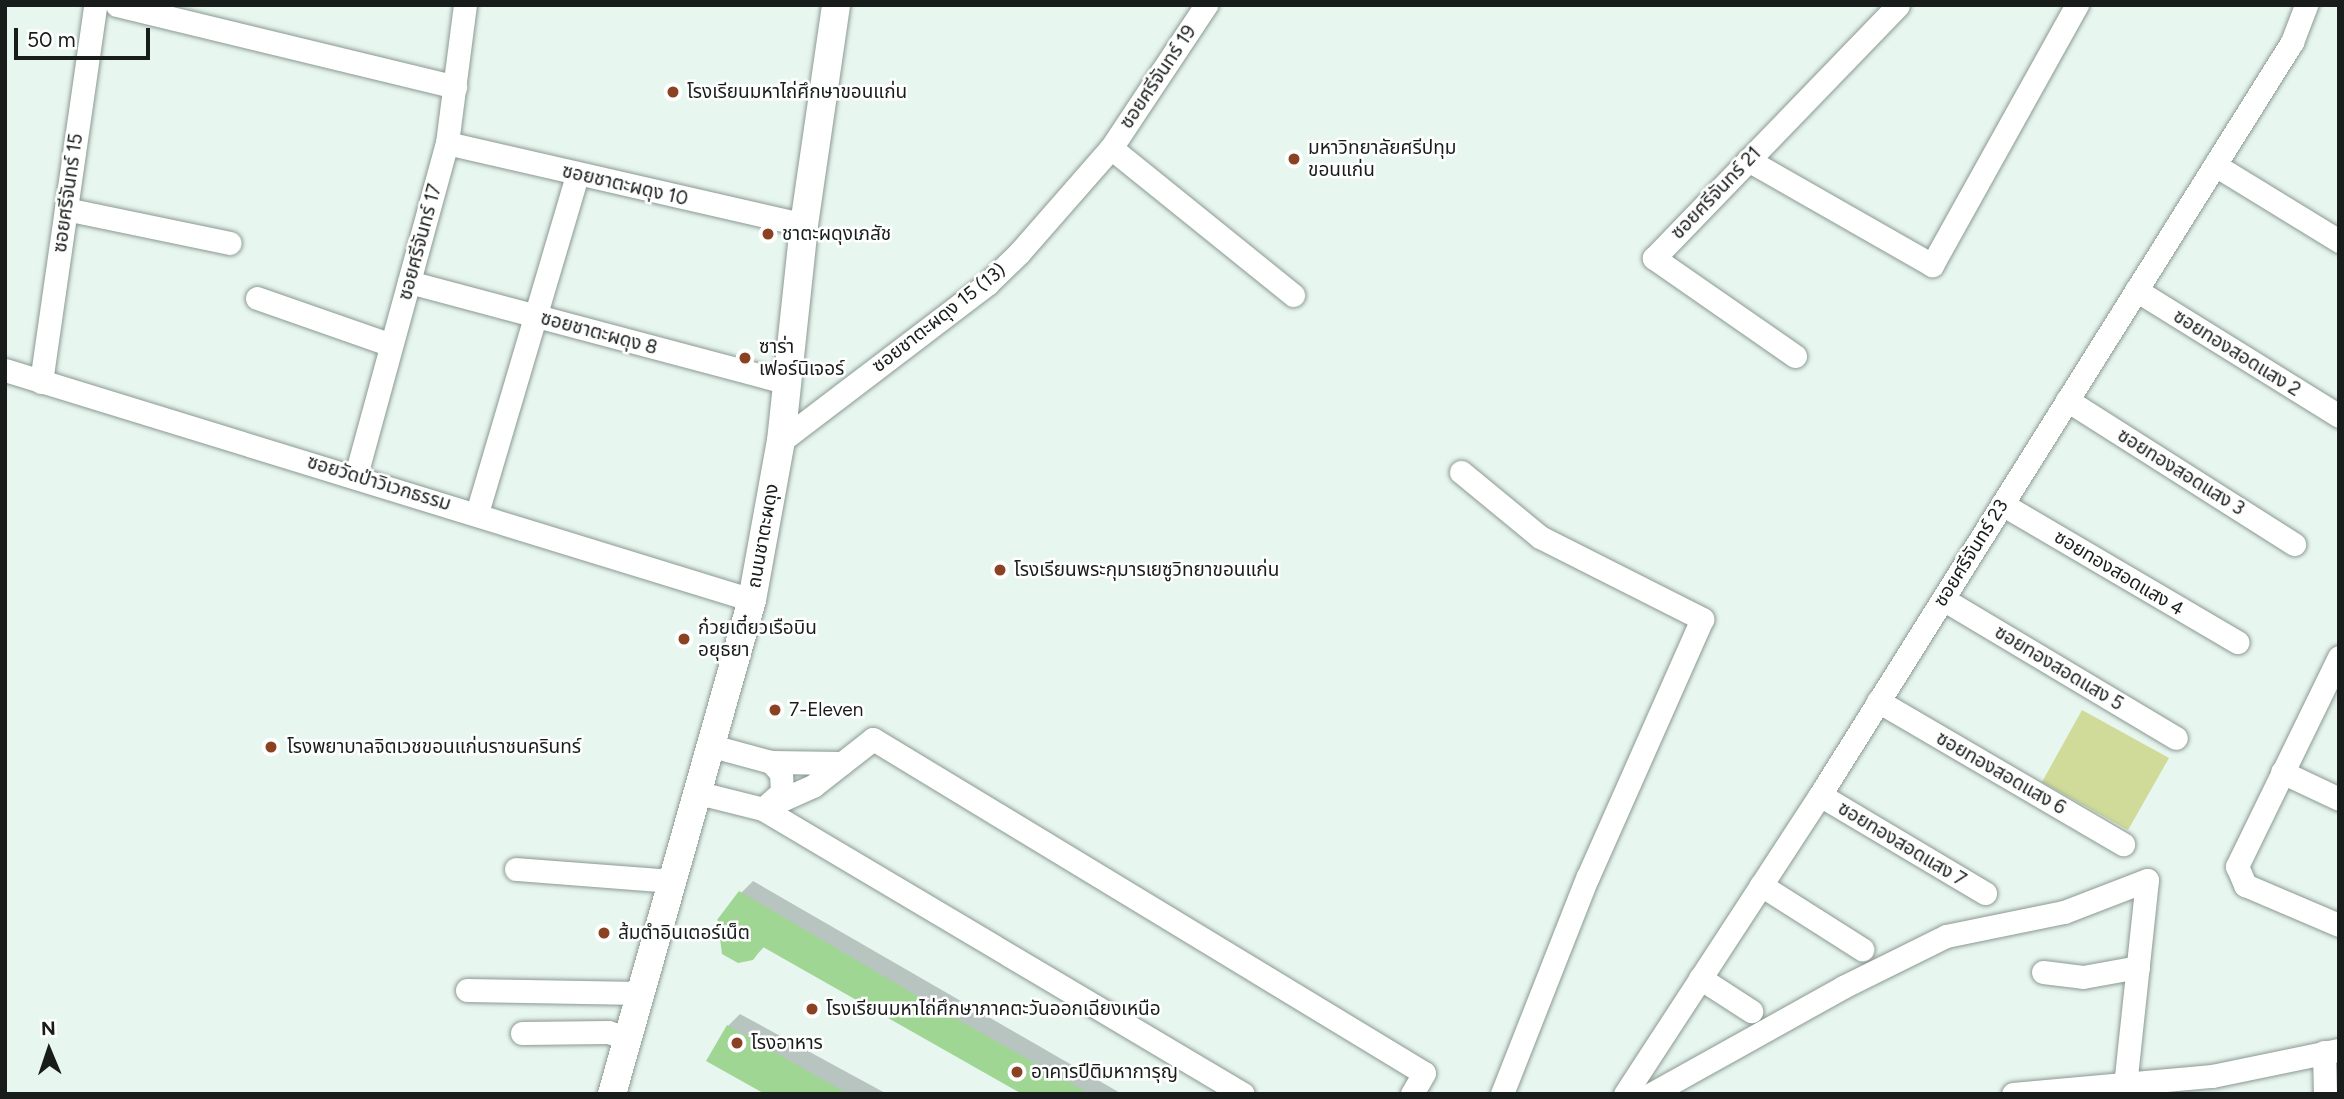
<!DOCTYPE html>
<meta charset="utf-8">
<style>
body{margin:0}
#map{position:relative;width:2344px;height:1099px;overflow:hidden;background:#e7f6ef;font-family:Figtree,"Noto Sans Thai",sans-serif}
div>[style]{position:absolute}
.green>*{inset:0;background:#d0da99}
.shadow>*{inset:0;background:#0003}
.building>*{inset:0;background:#a0d694}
.roads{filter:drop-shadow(0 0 2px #8b9992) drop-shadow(0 0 2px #8b9992)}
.minor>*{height:23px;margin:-11.5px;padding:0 11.5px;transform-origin:11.5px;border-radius:11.5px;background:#fff}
.tertiary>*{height:28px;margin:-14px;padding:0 14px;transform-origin:14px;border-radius:14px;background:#fff}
.dots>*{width:19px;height:19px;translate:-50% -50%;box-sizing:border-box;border:4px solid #fff;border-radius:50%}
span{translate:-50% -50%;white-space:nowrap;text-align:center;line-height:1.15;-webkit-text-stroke:5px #fff;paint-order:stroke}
.street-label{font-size:19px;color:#181d1b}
.poi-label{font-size:19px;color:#181d1b}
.left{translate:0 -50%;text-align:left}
.frame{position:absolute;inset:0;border:7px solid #181d1b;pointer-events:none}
.north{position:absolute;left:14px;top:1015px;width:70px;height:70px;-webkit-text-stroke:5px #fff;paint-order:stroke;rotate:358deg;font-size:19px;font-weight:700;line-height:28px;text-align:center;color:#181d1b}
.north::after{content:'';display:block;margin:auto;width:24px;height:32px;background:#181d1b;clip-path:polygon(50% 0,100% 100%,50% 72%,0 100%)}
.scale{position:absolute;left:14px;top:28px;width:136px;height:32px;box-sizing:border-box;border:4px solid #181d1b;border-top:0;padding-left:9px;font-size:21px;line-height:24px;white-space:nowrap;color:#181d1b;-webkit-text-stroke:5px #fff;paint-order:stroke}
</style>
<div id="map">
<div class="green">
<i style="clip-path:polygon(2082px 710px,2169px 758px,2128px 830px,2042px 782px)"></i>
</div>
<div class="shadow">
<i style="clip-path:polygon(753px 881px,1122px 1094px,1025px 1094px,765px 946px,753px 958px,741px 893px)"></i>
<i style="clip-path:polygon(740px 1014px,887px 1094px,769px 1094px,728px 1026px)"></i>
</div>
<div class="building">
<i style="clip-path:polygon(739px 891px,953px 1017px,1090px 1094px,1022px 1094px,763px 947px,753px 960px,738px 963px,722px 954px,720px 938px,724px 927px,717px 920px)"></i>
<i style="clip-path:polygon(727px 1025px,848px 1094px,765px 1094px,706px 1061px)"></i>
</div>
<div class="roads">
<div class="minor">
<i style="left:117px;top:5px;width:348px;rotate:13.6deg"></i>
<i style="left:447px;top:143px;width:366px;rotate:12.9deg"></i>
<i style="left:1111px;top:148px;width:234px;rotate:38.9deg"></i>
<i style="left:1748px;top:160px;width:212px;rotate:29.7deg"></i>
<i style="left:1932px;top:265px;width:298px;rotate:-60.9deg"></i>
<i style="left:2215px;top:165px;width:145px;rotate:31.5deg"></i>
<i style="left:66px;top:209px;width:167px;rotate:11.7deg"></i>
<i style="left:409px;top:282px;width:393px;rotate:14.9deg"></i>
<i style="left:2136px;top:290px;width:239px;rotate:31.8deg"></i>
<i style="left:257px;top:298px;width:142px;rotate:19.3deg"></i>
<i style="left:1795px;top:356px;width:172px;rotate:-145.2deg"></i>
<i style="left:1654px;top:258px;width:351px;rotate:-46deg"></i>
<i style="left:5px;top:370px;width:782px;rotate:17.11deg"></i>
<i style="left:41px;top:382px;width:381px;rotate:-81.8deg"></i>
<i style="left:2067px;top:400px;width:269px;rotate:32.4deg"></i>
<i style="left:781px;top:441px;width:259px;rotate:-37.3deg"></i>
<i style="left:987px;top:284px;width:45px;rotate:-44.1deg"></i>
<i style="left:1019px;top:253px;width:140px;rotate:-48.8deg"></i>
<i style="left:1111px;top:148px;width:172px;rotate:-56.4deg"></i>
<i style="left:1461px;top:472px;width:102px;rotate:39.4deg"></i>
<i style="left:1540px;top:537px;width:182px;rotate:26.8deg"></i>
<i style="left:1702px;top:619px;width:283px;rotate:113.9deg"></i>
<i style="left:1587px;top:878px;width:232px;rotate:111.5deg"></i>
<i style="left:356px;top:475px;width:344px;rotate:-74.7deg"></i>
<i style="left:447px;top:143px;width:139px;rotate:-82.6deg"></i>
<i style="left:2002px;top:504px;width:273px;rotate:30.4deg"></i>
<i style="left:477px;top:513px;width:352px;rotate:-73.5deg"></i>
<i style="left:1943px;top:599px;width:271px;rotate:30.8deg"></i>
<i style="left:2339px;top:657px;width:233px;rotate:116deg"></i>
<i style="left:2237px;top:866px;width:21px;rotate:67deg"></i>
<i style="left:2245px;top:885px;width:102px;rotate:23.1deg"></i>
<i style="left:1878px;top:701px;width:284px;rotate:30.3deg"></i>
<i style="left:771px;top:762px;width:71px;rotate:0.8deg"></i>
<i style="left:2282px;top:772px;width:63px;rotate:25.3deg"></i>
<i style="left:699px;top:793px;width:66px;rotate:14deg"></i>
<i style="left:763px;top:809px;width:25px;rotate:-42deg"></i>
<i style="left:782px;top:792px;width:19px;rotate:-93deg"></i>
<i style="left:781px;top:773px;width:15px;rotate:-132deg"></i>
<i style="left:771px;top:762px;width:61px;rotate:-164.8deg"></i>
<i style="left:1820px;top:795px;width:192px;rotate:30.7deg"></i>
<i style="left:775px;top:803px;width:42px;rotate:-24.1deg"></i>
<i style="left:813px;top:786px;width:76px;rotate:-38.1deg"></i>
<i style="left:873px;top:739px;width:644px;rotate:31.22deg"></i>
<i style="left:1424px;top:1073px;width:24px;rotate:120deg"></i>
<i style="left:763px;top:809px;width:558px;rotate:30.7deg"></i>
<i style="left:516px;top:869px;width:155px;rotate:4.4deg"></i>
<i style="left:1761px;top:885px;width:120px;rotate:32.4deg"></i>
<i style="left:2043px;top:972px;width:40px;rotate:7.1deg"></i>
<i style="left:2083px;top:977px;width:56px;rotate:-10.3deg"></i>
<i style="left:1700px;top:978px;width:61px;rotate:32.9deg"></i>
<i style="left:467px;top:990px;width:174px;rotate:1deg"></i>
<i style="left:522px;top:1033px;width:86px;rotate:-0.7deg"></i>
<i style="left:608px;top:1032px;width:21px;rotate:17deg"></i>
<i style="left:2324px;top:1052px;width:42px;rotate:88.6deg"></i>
<i style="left:1625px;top:1094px;width:357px;rotate:-56.9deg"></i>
<i style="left:1820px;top:795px;width:889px;rotate:-57.92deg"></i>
<i style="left:2292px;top:42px;width:40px;rotate:-69deg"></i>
<i style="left:1651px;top:1094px;width:220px;rotate:-29.1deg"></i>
<i style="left:1843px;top:987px;width:115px;rotate:-26.3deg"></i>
<i style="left:1946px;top:936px;width:120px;rotate:-11.5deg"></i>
<i style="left:2064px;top:912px;width:89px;rotate:-21.1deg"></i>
<i style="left:2147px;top:880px;width:206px;rotate:96.1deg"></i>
<i style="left:2013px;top:1094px;width:200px;rotate:-5.2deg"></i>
<i style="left:2212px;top:1076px;width:130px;rotate:-11.6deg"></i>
</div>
<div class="tertiary">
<i style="left:612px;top:1094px;width:513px;rotate:-74.18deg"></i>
<i style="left:752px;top:600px;width:162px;rotate:-79.7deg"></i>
<i style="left:781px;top:441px;width:217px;rotate:-83.9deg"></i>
<i style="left:804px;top:225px;width:222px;rotate:-81.7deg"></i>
</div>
</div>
<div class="dots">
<i style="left:673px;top:92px;background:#8a4223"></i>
<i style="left:1294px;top:159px;background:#8a4223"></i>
<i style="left:768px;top:234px;background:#8a4223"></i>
<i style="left:745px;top:358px;background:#8a4223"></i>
<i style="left:1000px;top:570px;background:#8a4223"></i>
<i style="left:684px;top:639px;background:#8a4223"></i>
<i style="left:775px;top:710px;background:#8a4223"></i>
<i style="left:271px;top:747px;background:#8a4223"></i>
<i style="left:604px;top:933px;background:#8a4223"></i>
<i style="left:812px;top:1009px;background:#8a4223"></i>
<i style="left:737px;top:1043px;background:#8a4223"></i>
<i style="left:1017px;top:1072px;background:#8a4223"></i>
</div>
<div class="street-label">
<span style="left:1158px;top:77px;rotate:-56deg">ซอยศรีจันทร์ 19</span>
<span style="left:625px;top:185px;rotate:13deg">ซอยชาตะผดุง 10</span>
<span style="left:68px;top:193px;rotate:-82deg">ซอยศรีจันทร์ 15</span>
<span style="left:1716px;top:193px;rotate:-46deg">ซอยศรีจันทร์ 21</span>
<span style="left:420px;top:242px;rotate:-75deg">ซอยศรีจันทร์ 17</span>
<span style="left:939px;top:318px;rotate:-38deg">ซอยชาตะผดุง 15 (13)</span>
<span style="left:599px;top:333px;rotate:15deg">ซอยชาตะผดุง 8</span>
<span style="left:2237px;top:353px;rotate:32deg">ซอยทองสอดแสง 2</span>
<span style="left:2181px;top:472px;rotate:32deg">ซอยทองสอดแสง 3</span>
<span style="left:379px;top:483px;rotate:17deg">ซอยวัดป่าวิเวกธรรม</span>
<span style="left:763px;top:536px;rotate:-80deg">ถนนชาตะผดุง</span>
<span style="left:1971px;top:553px;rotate:-58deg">ซอยศรีจันทร์ 23</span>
<span style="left:2119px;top:573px;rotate:31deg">ซอยทองสอดแสง 4</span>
<span style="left:2059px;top:668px;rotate:31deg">ซอยทองสอดแสง 5</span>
<span style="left:2001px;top:773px;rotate:30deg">ซอยทองสอดแสง 6</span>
<span style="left:1902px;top:844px;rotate:31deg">ซอยทองสอดแสง 7</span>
</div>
<div class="poi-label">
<span class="left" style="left:687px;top:92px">โรงเรียนมหาไถ่ศึกษาขอนแก่น</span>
<span class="left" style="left:1308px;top:159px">มหาวิทยาลัยศรีปทุม<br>ขอนแก่น</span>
<span class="left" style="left:782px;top:234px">ชาตะผดุงเภสัช</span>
<span class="left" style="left:759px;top:358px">ซาร่า<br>เฟอร์นิเจอร์</span>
<span class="left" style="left:1014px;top:570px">โรงเรียนพระกุมารเยซูวิทยาขอนแก่น</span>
<span class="left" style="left:698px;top:639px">ก๋วยเตี๋ยวเรือบิน<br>อยุธยา</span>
<span class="left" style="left:789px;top:710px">7-Eleven</span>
<span class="left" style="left:287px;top:747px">โรงพยาบาลจิตเวชขอนแก่นราชนครินทร์</span>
<span class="left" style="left:618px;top:933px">ส้มตำอินเตอร์เน็ต</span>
<span class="left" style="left:826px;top:1009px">โรงเรียนมหาไถ่ศึกษาภาคตะวันออกเฉียงเหนือ</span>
<span class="left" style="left:751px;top:1043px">โรงอาหาร</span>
<span class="left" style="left:1031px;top:1072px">อาคารปีติมหาการุญ</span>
</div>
<div class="frame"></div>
<div class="north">N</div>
<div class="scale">50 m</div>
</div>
